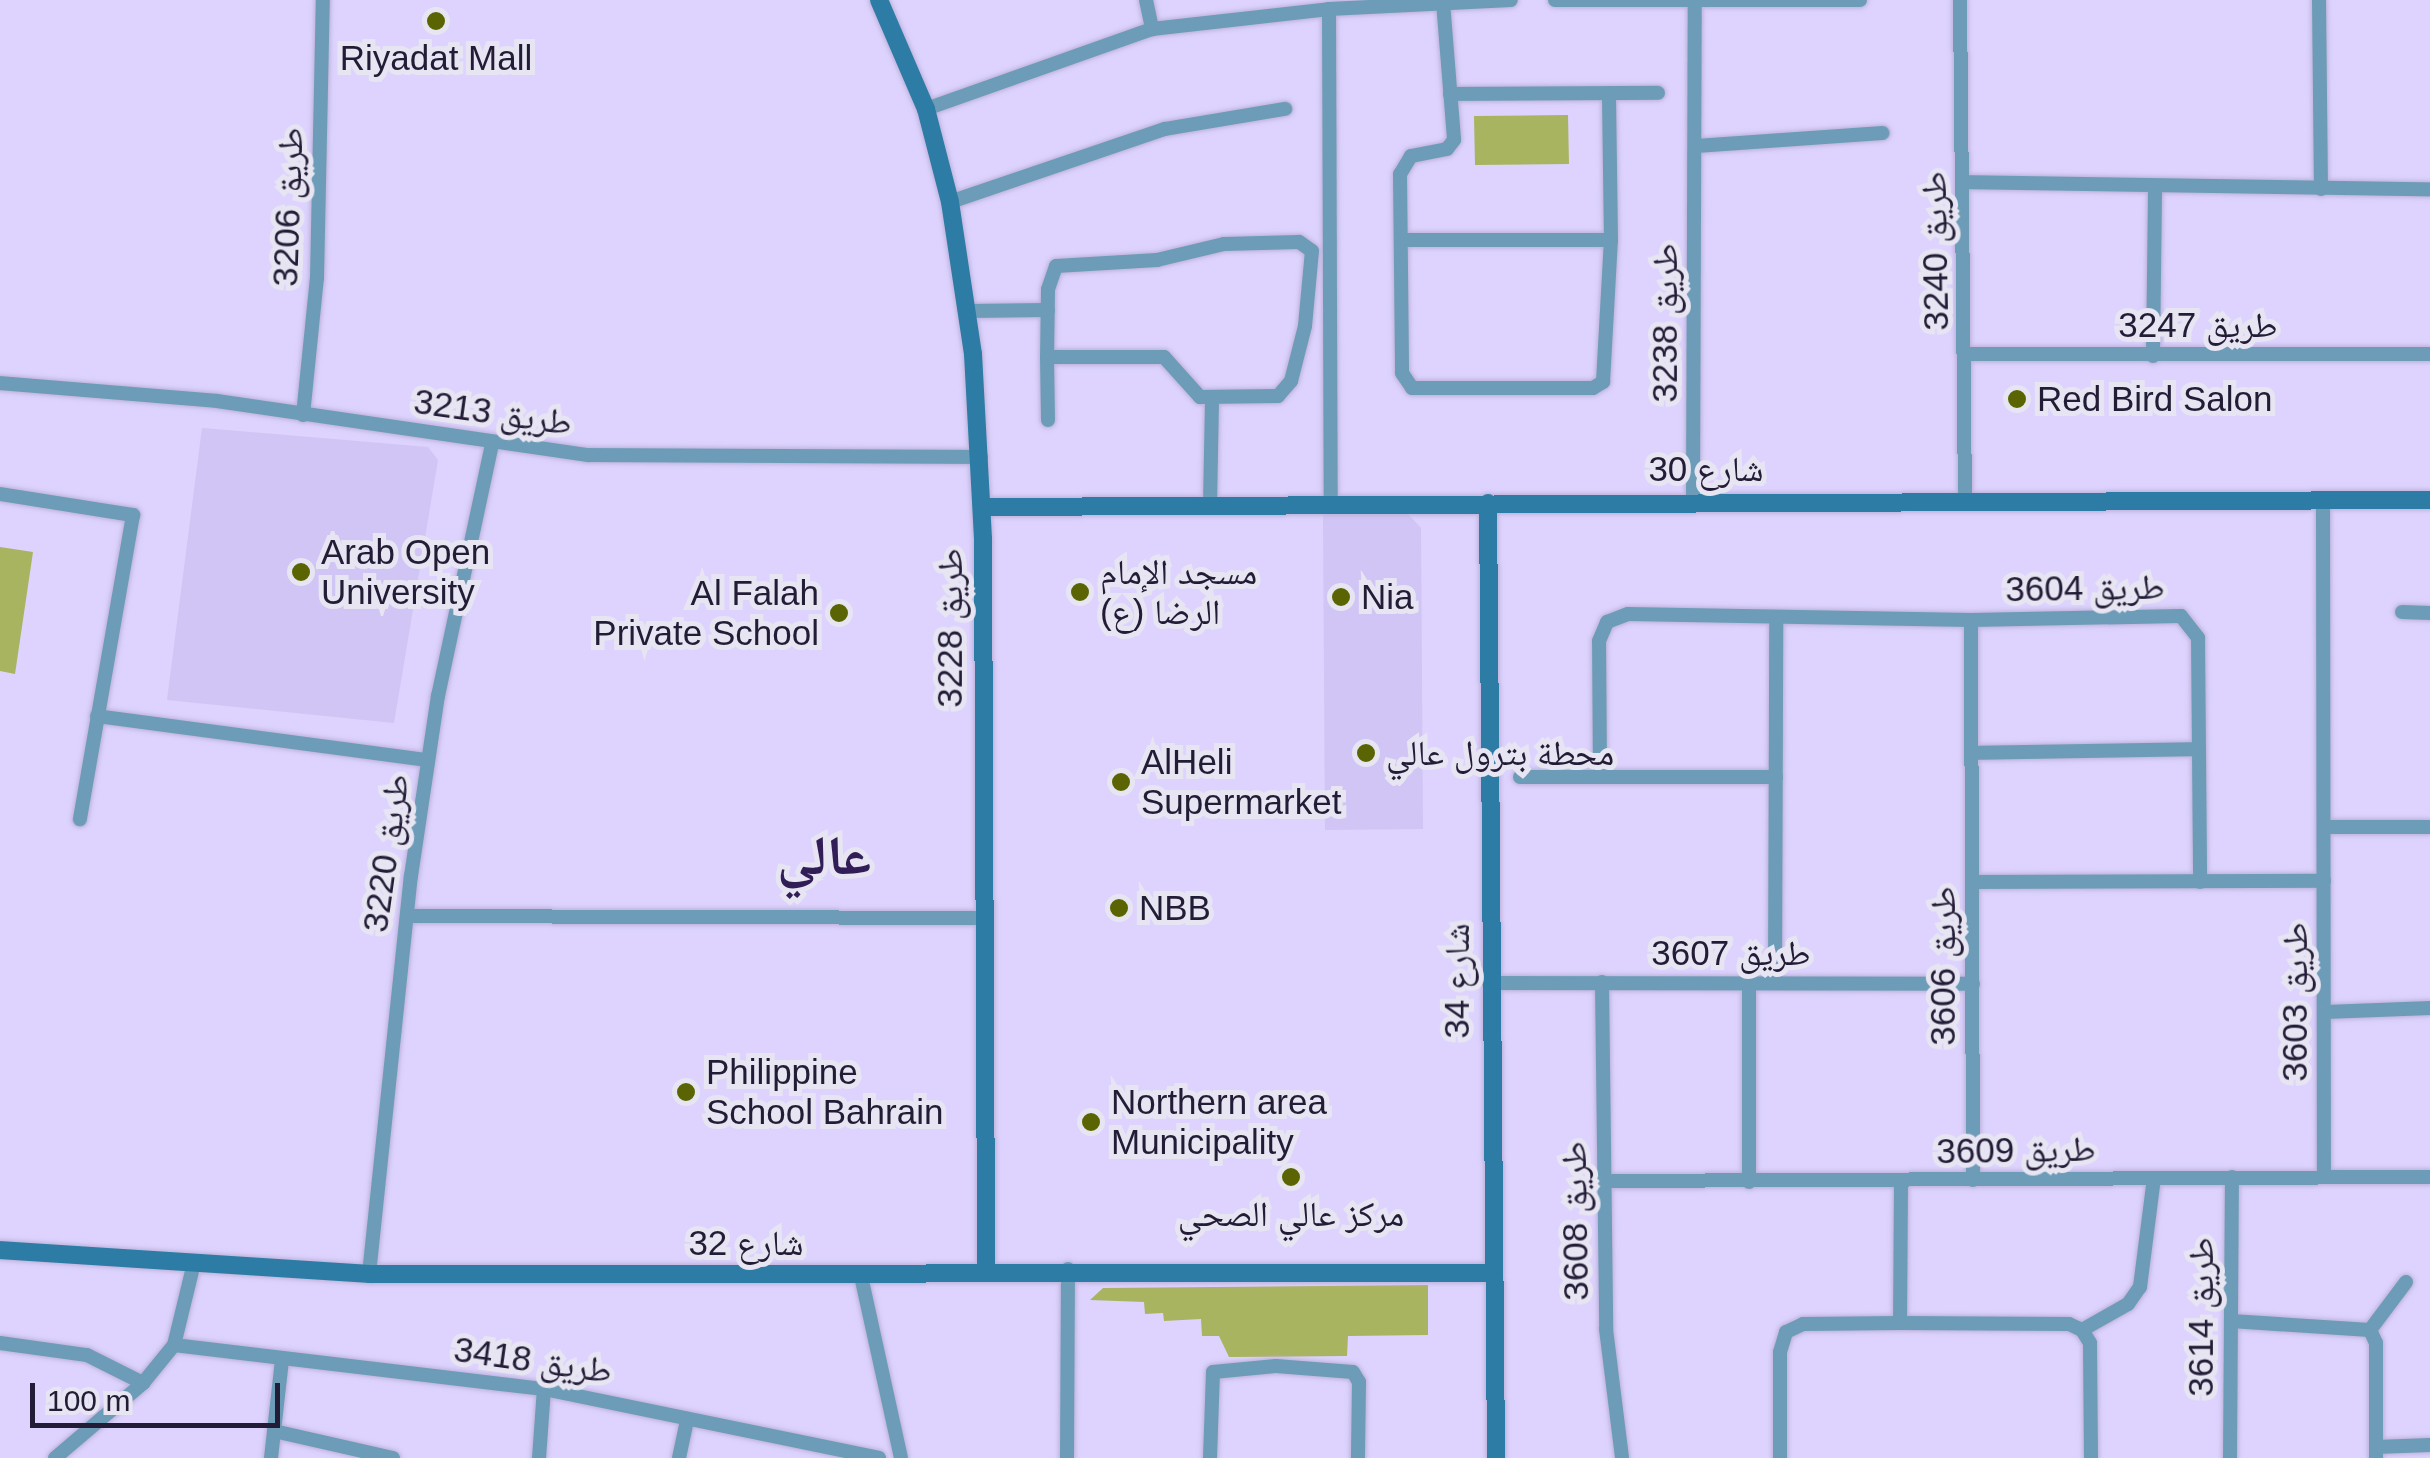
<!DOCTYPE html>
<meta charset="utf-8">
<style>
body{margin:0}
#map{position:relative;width:2430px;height:1458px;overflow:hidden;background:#ddd3fe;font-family:Helvetica,"Noto Naskh Arabic",sans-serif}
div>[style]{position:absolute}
.built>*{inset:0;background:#d0c5f4}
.green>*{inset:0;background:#a9b460}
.roads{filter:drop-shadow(0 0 2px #bcb2da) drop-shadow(0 0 2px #bcb2da)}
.street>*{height:14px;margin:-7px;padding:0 7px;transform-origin:7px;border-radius:7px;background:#6d9cb8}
.secondary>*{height:18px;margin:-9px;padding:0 9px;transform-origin:9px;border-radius:9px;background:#2d7ca5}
.dots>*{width:28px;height:28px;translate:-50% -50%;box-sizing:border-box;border:5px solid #e8e5f3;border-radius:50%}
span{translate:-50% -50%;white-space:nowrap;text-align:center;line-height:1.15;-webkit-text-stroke:10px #e8e5f3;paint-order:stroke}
.poi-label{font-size:35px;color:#231c36}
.left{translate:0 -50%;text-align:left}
.right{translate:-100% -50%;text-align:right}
.street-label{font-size:35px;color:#231c36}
.town-label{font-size:55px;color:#321e57;font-weight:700}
.scale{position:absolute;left:30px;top:1383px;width:250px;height:45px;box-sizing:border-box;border:5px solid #231c36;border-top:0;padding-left:12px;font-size:30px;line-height:35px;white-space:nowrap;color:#231c36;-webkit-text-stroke:8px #e8e5f3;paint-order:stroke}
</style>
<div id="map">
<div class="built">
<i style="clip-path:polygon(202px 428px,428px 447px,438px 460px,394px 723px,167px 700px)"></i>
<i style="clip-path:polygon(1323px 514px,1408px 514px,1421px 528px,1423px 829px,1325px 830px)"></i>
</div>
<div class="green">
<i style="clip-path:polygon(1568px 115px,1569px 164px,1475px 165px,1474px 116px)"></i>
<i style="clip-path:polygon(0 547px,33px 552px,15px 674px,0 671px)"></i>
<i style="clip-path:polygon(1428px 1285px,1428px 1335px,1348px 1336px,1347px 1356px,1229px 1357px,1219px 1336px,1202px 1336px,1201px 1319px,1164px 1321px,1163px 1313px,1145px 1314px,1144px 1302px,1090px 1300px,1103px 1288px)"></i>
</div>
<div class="roads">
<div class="street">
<i style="left:1146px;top:0;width:30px;rotate:78deg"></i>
<i style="left:1555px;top:0;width:305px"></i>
<i style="left:1960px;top:0;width:501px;rotate:89.43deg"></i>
<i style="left:2319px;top:0;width:189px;rotate:89.4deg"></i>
<i style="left:1443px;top:2px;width:138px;rotate:85.4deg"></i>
<i style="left:1454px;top:140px;width:11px;rotate:128deg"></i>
<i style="left:1447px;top:149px;width:37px;rotate:169deg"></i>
<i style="left:1411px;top:156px;width:21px;rotate:121deg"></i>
<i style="left:1400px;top:174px;width:199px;rotate:89.4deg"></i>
<i style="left:1402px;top:373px;width:18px;rotate:56deg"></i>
<i style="left:1412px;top:388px;width:181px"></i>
<i style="left:1593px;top:388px;width:12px;rotate:-31deg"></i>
<i style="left:1603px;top:382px;width:142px;rotate:-86.8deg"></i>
<i style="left:1611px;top:240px;width:147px;rotate:-90.8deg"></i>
<i style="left:1329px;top:9px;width:493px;rotate:89.8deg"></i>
<i style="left:1450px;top:94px;width:208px;rotate:-0.3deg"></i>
<i style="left:926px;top:109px;width:240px;rotate:-19.5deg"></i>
<i style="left:1152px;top:29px;width:178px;rotate:-6.4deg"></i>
<i style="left:1329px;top:9px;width:182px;rotate:-2.8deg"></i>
<i style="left:1696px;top:146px;width:187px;rotate:-4deg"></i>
<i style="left:1964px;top:182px;width:466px;rotate:0.9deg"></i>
<i style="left:950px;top:202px;width:227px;rotate:-18.8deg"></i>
<i style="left:1165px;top:129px;width:122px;rotate:-9.5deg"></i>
<i style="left:1404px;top:240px;width:207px"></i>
<i style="left:968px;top:311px;width:80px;rotate:-0.7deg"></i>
<i style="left:1967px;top:354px;width:463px"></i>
<i style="left:2153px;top:356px;width:167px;rotate:-89.3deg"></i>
<i style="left:1047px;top:357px;width:117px"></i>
<i style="left:1164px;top:357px;width:54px;rotate:48deg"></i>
<i style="left:1200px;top:397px;width:78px;rotate:-0.7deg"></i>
<i style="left:1278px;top:396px;width:20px;rotate:-49deg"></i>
<i style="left:1291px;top:381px;width:57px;rotate:-75.7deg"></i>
<i style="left:1305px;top:326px;width:75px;rotate:-84.7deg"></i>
<i style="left:1312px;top:251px;width:16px;rotate:-145deg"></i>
<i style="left:1299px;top:242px;width:75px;rotate:178.5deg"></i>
<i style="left:1224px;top:244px;width:69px;rotate:166.6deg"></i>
<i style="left:1157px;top:260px;width:101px;rotate:176.6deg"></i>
<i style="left:1056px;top:266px;width:24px;rotate:109deg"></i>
<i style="left:1048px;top:289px;width:68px;rotate:90.8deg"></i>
<i style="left:1047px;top:357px;width:63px;rotate:89.1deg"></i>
<i style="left:0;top:383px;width:218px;rotate:4.7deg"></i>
<i style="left:217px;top:401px;width:375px;rotate:8.3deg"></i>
<i style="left:588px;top:455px;width:393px;rotate:0.3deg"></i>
<i style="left:303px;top:415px;width:138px;rotate:-84.2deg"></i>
<i style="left:317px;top:278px;width:278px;rotate:-88.8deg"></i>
<i style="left:0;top:494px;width:135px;rotate:9deg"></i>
<i style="left:133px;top:515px;width:309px;rotate:99.9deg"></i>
<i style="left:1693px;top:501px;width:498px;rotate:-89.8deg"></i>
<i style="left:2323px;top:501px;width:676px;rotate:89.92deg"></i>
<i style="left:1210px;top:505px;width:106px;rotate:-88.9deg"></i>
<i style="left:2402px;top:612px;width:28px;rotate:2deg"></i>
<i style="left:1971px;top:620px;width:560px;rotate:89.8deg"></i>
<i style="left:97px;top:716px;width:334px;rotate:7.6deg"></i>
<i style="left:1972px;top:753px;width:227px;rotate:-1deg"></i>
<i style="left:1600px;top:776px;width:135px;rotate:-90.4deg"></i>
<i style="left:1599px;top:641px;width:21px;rotate:-67deg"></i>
<i style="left:1607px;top:622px;width:22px;rotate:-21deg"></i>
<i style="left:1628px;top:614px;width:343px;rotate:1deg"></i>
<i style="left:1971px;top:620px;width:210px;rotate:-1.1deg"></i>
<i style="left:2181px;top:616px;width:28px;rotate:52deg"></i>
<i style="left:2198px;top:638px;width:244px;rotate:89.5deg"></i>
<i style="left:1520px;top:777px;width:256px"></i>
<i style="left:2324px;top:827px;width:106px"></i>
<i style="left:1973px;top:882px;width:351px;rotate:-0.2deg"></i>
<i style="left:407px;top:916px;width:577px;rotate:0.2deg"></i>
<i style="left:1602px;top:982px;width:347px;rotate:89.3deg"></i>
<i style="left:1606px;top:1329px;width:130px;rotate:82.9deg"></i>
<i style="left:1489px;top:983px;width:484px;rotate:0.1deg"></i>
<i style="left:1775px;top:983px;width:365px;rotate:-89.8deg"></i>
<i style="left:2326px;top:1012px;width:104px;rotate:-2.2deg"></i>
<i style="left:1603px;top:1181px;width:827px;rotate:-0.28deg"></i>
<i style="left:1749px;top:1182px;width:199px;rotate:-90deg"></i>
<i style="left:1901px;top:1183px;width:140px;rotate:90.4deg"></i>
<i style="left:1900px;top:1323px;width:169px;rotate:0.3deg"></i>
<i style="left:2069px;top:1324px;width:14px;rotate:25deg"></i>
<i style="left:2082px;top:1330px;width:15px;rotate:58deg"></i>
<i style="left:2090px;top:1343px;width:115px;rotate:89.5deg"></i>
<i style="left:369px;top:1274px;width:400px;rotate:-84deg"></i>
<i style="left:411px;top:876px;width:182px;rotate:-81.5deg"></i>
<i style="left:438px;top:696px;width:257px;rotate:-77.9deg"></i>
<i style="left:861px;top:1276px;width:186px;rotate:77.6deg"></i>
<i style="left:2231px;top:1321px;width:139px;rotate:3.7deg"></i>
<i style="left:2370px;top:1330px;width:14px;rotate:65deg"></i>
<i style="left:2376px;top:1343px;width:115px;rotate:90deg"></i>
<i style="left:2082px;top:1330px;width:53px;rotate:-29.5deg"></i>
<i style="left:2128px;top:1304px;width:21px;rotate:-55deg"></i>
<i style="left:2140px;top:1287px;width:110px;rotate:-82.7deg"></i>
<i style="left:2370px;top:1330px;width:60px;rotate:-53.1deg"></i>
<i style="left:0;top:1343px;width:88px;rotate:7.9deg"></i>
<i style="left:87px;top:1355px;width:63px;rotate:26.6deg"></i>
<i style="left:174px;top:1345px;width:373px;rotate:6.8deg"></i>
<i style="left:544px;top:1389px;width:342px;rotate:11.6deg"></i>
<i style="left:274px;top:1431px;width:122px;rotate:12.8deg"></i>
<i style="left:2376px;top:1447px;width:54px;rotate:-2.1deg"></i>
<i style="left:55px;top:1458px;width:116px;rotate:-40.4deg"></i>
<i style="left:143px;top:1383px;width:49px;rotate:-50.8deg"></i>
<i style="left:174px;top:1345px;width:80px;rotate:-76.3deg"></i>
<i style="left:271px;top:1458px;width:99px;rotate:-83.6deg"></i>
<i style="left:539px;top:1458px;width:69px;rotate:-85.9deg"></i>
<i style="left:679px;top:1458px;width:40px;rotate:-78deg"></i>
<i style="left:1067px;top:1458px;width:189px;rotate:-89.7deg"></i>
<i style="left:1210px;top:1458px;width:86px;rotate:-88deg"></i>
<i style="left:1213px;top:1372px;width:63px;rotate:-5.4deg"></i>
<i style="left:1276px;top:1366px;width:77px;rotate:4.5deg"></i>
<i style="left:1353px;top:1372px;width:12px;rotate:59deg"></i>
<i style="left:1359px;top:1382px;width:76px;rotate:90.8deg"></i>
<i style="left:1780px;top:1458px;width:106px;rotate:-90deg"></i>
<i style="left:1780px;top:1352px;width:21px;rotate:-73deg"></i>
<i style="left:1786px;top:1332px;width:19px;rotate:-25deg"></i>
<i style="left:1803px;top:1324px;width:97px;rotate:-0.6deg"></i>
<i style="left:2230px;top:1458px;width:281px;rotate:-89.6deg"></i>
</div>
<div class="secondary">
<i style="left:879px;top:0;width:119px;rotate:66.7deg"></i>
<i style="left:926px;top:109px;width:96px;rotate:75.5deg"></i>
<i style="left:950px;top:202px;width:154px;rotate:81.4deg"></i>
<i style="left:973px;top:354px;width:185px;rotate:86.9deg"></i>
<i style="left:983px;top:539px;width:731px;rotate:89.76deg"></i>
<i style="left:1488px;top:503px;width:955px;rotate:89.52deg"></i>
<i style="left:982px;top:507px;width:1448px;rotate:-0.28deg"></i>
<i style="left:0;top:1250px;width:370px;rotate:3.7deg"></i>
<i style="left:369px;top:1274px;width:1123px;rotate:-0.05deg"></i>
</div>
</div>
<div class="dots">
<i style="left:436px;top:21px;background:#5b6402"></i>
<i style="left:2017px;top:399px;background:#5b6402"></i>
<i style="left:301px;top:572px;background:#5b6402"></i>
<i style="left:1080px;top:592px;background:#5b6402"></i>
<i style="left:1341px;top:597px;background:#5b6402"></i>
<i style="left:839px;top:613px;background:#5b6402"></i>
<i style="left:1366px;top:753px;background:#5b6402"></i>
<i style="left:1121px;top:782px;background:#5b6402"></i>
<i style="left:1119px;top:908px;background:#5b6402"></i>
<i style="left:686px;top:1092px;background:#5b6402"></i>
<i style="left:1091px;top:1122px;background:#5b6402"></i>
<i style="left:1291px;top:1177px;background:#5b6402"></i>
</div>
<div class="poi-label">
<span style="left:436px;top:58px">Riyadat Mall</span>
<span class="left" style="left:2037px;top:399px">Red Bird Salon</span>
<span class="left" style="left:321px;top:572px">Arab Open<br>University</span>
<span class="left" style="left:1100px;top:592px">مسجد الإمام<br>الرضا (ع)</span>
<span class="right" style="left:819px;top:613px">Al Falah<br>Private School</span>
<span class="left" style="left:1361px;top:597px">Nia</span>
<span class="left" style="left:1386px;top:753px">محطة بترول عالي</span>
<span class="left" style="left:1141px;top:782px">AlHeli<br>Supermarket</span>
<span class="left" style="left:1139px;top:908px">NBB</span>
<span class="left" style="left:706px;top:1092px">Philippine<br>School Bahrain</span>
<span class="left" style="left:1111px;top:1122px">Northern area<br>Municipality</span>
<span style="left:1291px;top:1214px">مركز عالي الصحي</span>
</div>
<div class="street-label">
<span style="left:288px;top:207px;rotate:-88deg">طريق 3206</span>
<span style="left:1935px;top:251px;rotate:-91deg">طريق 3240</span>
<span style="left:1665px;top:323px;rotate:-90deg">طريق 3238</span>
<span style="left:2198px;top:325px">طريق 3247</span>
<span style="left:493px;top:412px;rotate:8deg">طريق 3213</span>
<span style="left:1706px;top:469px">شارع 30</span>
<span style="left:2085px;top:588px;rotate:-1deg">طريق 3604</span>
<span style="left:950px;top:628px;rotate:-90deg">طريق 3228</span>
<span style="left:386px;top:853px;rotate:-82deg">طريق 3220</span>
<span style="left:1731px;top:953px">طريق 3607</span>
<span style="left:1943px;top:966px;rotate:-90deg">طريق 3606</span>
<span style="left:1457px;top:981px;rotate:-90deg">شارع 34</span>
<span style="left:2295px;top:1002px;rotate:-90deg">طريق 3603</span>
<span style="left:2016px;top:1150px;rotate:-1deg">طريق 3609</span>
<span style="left:1575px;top:1221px;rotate:-91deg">طريق 3608</span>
<span style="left:746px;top:1243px">شارع 32</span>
<span style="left:2201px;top:1317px;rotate:-90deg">طريق 3614</span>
<span style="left:533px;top:1360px;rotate:8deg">طريق 3418</span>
</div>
<div class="town-label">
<span style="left:824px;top:857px">عالي</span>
</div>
<div class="scale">100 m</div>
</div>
